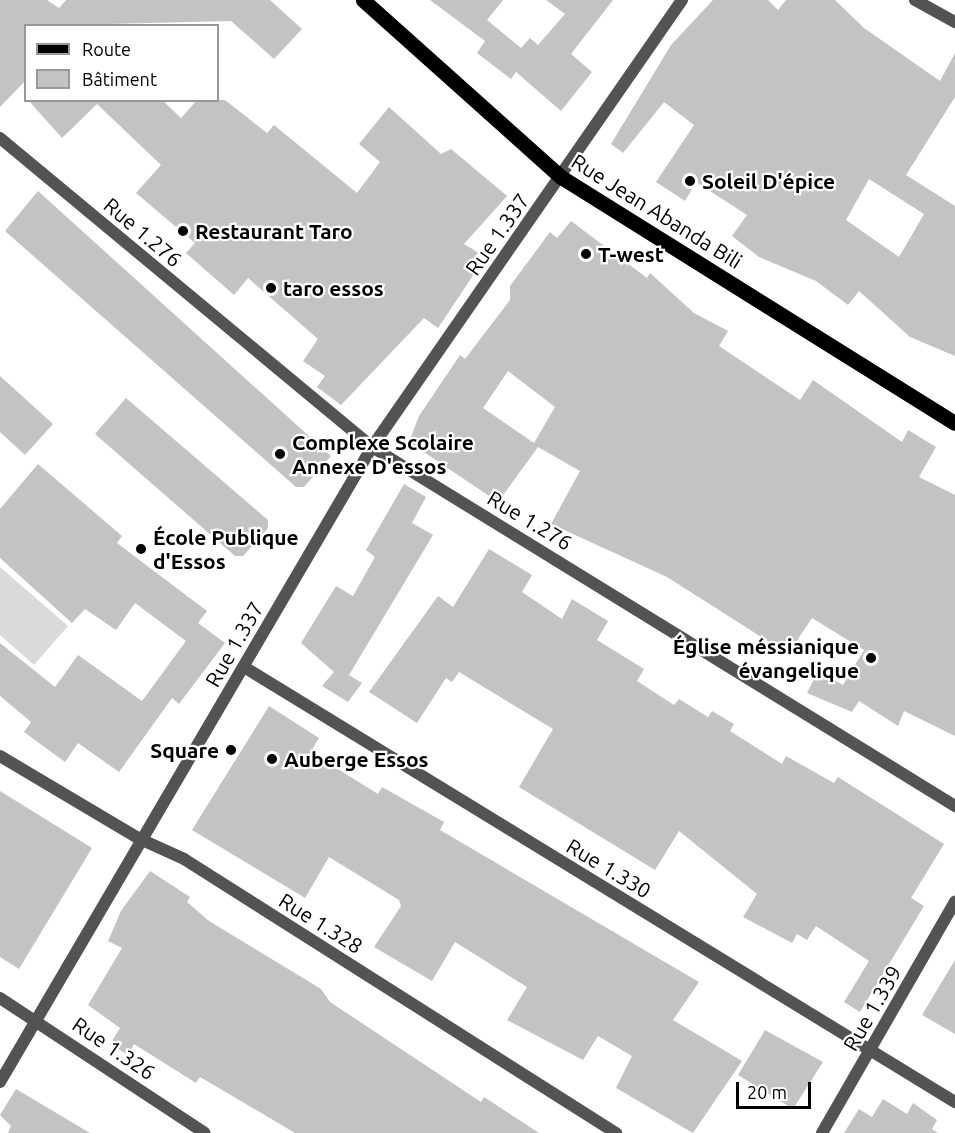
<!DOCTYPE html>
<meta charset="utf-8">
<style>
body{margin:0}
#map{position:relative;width:955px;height:1133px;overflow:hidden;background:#fff;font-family:Ubuntu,sans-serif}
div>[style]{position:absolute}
.green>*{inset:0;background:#dadada}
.building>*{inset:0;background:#c3c3c3}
.minor>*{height:12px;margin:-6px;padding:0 6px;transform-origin:6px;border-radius:6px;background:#535353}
.tertiary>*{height:12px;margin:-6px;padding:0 6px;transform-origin:6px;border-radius:6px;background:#535353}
.primary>*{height:15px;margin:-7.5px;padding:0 7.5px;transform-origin:7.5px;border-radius:7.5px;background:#000}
.dots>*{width:16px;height:16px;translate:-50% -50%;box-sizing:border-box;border:3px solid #fff;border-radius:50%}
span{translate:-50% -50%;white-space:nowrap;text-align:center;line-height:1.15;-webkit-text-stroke:4.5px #fff;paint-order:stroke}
.poi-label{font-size:21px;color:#000;font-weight:700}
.left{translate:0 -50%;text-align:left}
.right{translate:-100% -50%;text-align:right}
.street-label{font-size:21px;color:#000}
.legend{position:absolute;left:24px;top:24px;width:195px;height:78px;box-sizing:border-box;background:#fff;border:2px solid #999;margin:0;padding:8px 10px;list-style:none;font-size:18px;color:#000}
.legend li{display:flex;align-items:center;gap:12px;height:30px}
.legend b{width:30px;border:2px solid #999}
.scale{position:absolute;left:736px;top:1082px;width:75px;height:27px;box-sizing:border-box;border:3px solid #000;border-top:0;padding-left:8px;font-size:18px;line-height:21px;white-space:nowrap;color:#000;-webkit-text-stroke:4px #fff;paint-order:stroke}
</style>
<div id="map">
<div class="green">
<i style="clip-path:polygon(0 567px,68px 626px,34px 665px,0 635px)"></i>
</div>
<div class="building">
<i style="clip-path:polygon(0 0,47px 0,59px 8px,66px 0,270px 0,302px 29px,274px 59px,231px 21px,26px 26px,26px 80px,0 107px)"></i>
<i style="clip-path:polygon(430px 0,503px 0,487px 20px,521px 48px,530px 38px,538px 45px,565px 14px,546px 0,613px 0,571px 54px,592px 72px,561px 111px,516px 72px,511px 79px,477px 53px,485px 41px)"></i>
<i style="clip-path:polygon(evenodd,713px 0,768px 0,778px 10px,786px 0,835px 0,864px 28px,940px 81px,955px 53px,955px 97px,906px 175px,955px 206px,955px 356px,910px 337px,859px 291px,848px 305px,816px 281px,759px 257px,732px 236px,747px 215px,696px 182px,685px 201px,656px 182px,694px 125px,664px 102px,623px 153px,611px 144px,671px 45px,713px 0,869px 179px,924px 214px,899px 257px,846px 220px,869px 179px)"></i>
<i style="clip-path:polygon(28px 100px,162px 100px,181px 118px,197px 100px,225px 100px,267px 133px,274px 125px,357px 193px,380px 162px,359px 144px,389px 107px,441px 154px,451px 149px,507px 196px,464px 244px,479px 253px,468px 270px,474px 274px,438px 328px,424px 318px,341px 405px,317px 387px,325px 376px,303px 361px,318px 339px,248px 278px,234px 295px,186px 253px,195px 243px,136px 193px,161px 165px,97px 104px,62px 138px)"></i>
<i style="clip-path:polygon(38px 191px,331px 456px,304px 487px,296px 487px,5px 231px)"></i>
<i style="clip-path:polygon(evenodd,571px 221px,647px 278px,650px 273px,694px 313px,728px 331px,719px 346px,800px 400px,813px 380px,902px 442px,908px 430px,936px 447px,919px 477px,955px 495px,955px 736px,904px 711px,898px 726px,859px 701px,852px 712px,807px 693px,818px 671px,843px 685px,864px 650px,812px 618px,788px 654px,667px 577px,551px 524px,580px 471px,538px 447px,498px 502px,409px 442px,419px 416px,460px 355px,465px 359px,510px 300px,510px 286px,550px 232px,557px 238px,571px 221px,508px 371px,555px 407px,534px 443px,483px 408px,508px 371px)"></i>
<i style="clip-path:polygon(0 376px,53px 424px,25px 455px,0 432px)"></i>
<i style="clip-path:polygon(126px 398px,268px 520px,268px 528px,243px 556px,235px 556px,95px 434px)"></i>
<i style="clip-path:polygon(38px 464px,122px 536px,117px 543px,207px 611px,198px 623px,225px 643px,179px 704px,172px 698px,119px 772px,78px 743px,65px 762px,24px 732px,31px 722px,0 696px,0 643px,55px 687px,78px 655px,142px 701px,186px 641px,135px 603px,116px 630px,85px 609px,72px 623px,0 558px,0 509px)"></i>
<i style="clip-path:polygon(404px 484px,426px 497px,412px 523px,433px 535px,349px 675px,362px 683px,348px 702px,322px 686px,334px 672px,301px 643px,336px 586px,353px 596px,375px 557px,366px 550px)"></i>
<i style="clip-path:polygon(489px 549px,532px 575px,522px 592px,562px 619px,572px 599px,608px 621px,597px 640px,644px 669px,637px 681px,674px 705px,679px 699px,708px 717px,712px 711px,734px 724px,730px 731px,782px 764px,786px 756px,834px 783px,838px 777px,944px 844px,911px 898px,924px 906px,860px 1012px,844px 1002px,869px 961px,816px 926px,807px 940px,797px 934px,792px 943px,743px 917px,757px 894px,679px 831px,655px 870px,519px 787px,553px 729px,459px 672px,452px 682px,446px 678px,417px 723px,369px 692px,438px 596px,453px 607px)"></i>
<i style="clip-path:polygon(269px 706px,319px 738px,312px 750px,341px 771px,378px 794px,382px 787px,444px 822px,440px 830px,699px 982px,673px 1020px,742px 1061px,693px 1133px,616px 1088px,632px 1056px,598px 1036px,583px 1060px,507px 1020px,527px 987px,455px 942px,432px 981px,374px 947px,401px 906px,399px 900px,329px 857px,305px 898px,192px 830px)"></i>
<i style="clip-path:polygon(0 791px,92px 848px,19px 969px,0 957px)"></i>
<i style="clip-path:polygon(150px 871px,190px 897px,187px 902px,209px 921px,321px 989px,330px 1002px,481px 1102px,484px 1097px,539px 1133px,295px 1133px,200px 1077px,196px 1083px,134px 1044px,128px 1055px,110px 1044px,120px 1028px,88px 1005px,122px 948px,108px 941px,121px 911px)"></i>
<i style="clip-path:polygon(955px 960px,955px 1034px,922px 1015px)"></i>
<i style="clip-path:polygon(765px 1030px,823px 1062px,793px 1109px,738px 1075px)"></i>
<i style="clip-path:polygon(16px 1089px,90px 1133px,8px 1133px,11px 1126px,0 1115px)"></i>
<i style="clip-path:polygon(883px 1099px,907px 1114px,913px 1103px,937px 1120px,932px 1129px,938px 1133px,844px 1133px,859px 1109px,872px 1117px)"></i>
</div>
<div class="minor">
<i style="left:0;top:138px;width:484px;rotate:39.7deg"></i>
<i style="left:372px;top:447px;width:685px;rotate:31.62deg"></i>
<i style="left:244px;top:667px;width:834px;rotate:31.46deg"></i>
<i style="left:0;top:756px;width:163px;rotate:30.7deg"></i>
<i style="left:140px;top:839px;width:48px;rotate:24.4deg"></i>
<i style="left:184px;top:859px;width:512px;rotate:32.39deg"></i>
<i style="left:0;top:998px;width:245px;rotate:33.4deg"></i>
<i style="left:0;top:1082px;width:736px;rotate:-59.64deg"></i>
<i style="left:372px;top:447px;width:544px;rotate:-55.26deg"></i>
<i style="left:822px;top:1133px;width:267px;rotate:-60.1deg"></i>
</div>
<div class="tertiary">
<i style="left:915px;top:0;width:46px;rotate:28.8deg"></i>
</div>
<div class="primary">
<i style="left:363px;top:0;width:266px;rotate:41.8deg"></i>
<i style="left:561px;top:177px;width:464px;rotate:32deg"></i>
</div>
<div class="dots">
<i style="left:690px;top:181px;background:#000"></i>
<i style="left:183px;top:231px;background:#000"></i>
<i style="left:586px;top:254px;background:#000"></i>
<i style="left:271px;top:288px;background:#000"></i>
<i style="left:280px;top:454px;background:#000"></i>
<i style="left:141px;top:549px;background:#000"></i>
<i style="left:871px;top:658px;background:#000"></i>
<i style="left:231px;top:750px;background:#000"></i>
<i style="left:272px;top:759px;background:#000"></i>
</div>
<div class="poi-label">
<span class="left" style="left:702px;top:181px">Soleil D'épice</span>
<span class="left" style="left:195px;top:231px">Restaurant Taro</span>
<span class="left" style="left:598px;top:254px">T-west</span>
<span class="left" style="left:283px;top:288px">taro essos</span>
<span class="left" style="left:292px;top:454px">Complexe Scolaire<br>Annexe D'essos</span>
<span class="left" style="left:153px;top:549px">École Publique<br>d'Essos</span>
<span class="right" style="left:859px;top:658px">Église méssianique<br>évangelique</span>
<span class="right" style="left:219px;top:750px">Square</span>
<span class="left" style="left:284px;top:759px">Auberge Essos</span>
</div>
<div class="street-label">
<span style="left:657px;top:211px;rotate:32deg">Rue Jean Abanda Bili</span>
<span style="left:143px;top:232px;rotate:40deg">Rue 1.276</span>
<span style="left:497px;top:234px;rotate:-55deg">Rue 1.337</span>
<span style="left:530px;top:520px;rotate:31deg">Rue 1.276</span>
<span style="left:234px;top:644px;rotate:-60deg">Rue 1.337</span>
<span style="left:609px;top:868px;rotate:31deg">Rue 1.330</span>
<span style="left:321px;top:923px;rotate:32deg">Rue 1.328</span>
<span style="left:872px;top:1008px;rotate:-60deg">Rue 1.339</span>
<span style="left:114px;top:1048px;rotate:34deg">Rue 1.326</span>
</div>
<ul class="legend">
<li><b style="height:8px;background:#000"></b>Route</li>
<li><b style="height:16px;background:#c3c3c3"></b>Bâtiment</li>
</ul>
<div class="scale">20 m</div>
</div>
